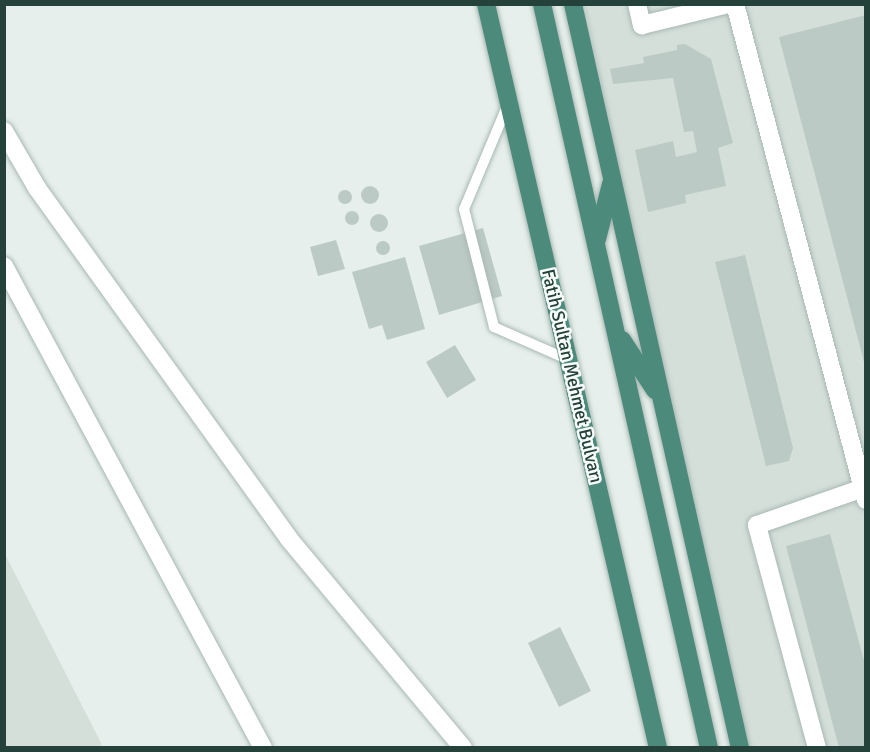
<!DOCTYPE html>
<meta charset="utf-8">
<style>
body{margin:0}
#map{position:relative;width:870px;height:752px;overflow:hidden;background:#e6efeb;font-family:Signika,sans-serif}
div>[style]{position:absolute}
.built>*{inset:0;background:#d4dfda}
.building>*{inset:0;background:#bbcac4}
.round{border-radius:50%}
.roads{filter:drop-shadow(0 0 2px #a8b8b2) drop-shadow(0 0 2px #a8b8b2)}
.service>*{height:10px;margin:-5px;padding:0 5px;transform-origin:5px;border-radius:5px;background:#fff}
.minor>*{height:18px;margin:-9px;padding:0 9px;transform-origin:9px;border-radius:9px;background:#fff}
.tertiary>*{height:18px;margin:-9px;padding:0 9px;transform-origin:9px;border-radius:9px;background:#fff}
.trunk>*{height:18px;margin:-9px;padding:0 9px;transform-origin:9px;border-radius:9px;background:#4c8a7c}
span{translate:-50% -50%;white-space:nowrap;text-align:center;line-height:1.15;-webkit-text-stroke:5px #f7fbf9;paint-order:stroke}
.street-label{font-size:18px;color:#24423a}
.frame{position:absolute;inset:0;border:6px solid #24423a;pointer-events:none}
</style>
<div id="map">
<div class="built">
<i style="clip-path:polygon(585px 5px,865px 5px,865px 747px,745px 747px,685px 484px)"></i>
<i style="clip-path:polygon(4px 552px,102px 745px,97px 747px,5px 747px)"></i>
</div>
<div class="building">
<i style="clip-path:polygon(866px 15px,866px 366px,865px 366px,779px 37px)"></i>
<i style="clip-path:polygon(685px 44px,711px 59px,733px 143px,718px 148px,726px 186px,685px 195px,686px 203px,648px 212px,635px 150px,673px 141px,676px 157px,697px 152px,693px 131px,684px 132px,673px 78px,613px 84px,610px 69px,644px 63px,643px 57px,677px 50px,677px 45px)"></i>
<i class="round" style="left:361px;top:186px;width:18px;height:18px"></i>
<i class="round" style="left:338px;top:190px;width:14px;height:14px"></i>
<i class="round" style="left:345px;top:211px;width:14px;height:14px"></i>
<i class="round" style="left:370px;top:214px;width:18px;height:18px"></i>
<i style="clip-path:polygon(483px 228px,502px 296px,439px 315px,419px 246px)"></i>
<i style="clip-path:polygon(336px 240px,345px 269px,318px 276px,310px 247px)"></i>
<i class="round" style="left:376px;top:241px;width:14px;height:14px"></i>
<i style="clip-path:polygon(745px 255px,793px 448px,789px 461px,766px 466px,715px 262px)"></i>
<i style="clip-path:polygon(405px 257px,425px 329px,387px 340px,382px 325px,369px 329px,352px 272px)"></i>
<i style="clip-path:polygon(455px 345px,476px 380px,447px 398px,426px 362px)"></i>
<i style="clip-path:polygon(830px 534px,866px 668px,866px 748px,839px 748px,786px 546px)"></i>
<i style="clip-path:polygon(560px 627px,591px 691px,559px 707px,528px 643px)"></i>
</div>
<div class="roads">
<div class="service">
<i style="left:508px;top:104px;width:114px;rotate:112.7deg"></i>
<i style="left:464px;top:209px;width:122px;rotate:75.7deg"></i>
<i style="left:494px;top:327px;width:82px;rotate:23.7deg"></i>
</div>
<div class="minor">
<i style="left:637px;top:4px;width:22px;rotate:77deg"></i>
<i style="left:642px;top:25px;width:89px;rotate:-13.7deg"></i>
<i style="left:735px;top:4px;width:513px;rotate:75.21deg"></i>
<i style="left:4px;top:131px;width:66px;rotate:59.9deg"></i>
<i style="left:37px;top:188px;width:432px;rotate:54.3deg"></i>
<i style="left:289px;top:539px;width:272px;rotate:50.2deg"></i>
<i style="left:817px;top:748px;width:231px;rotate:-105.1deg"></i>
<i style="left:757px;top:525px;width:115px;rotate:-19.2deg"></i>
</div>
<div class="tertiary">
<i style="left:4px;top:266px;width:547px;rotate:61.75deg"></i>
</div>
<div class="trunk">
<i style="left:486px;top:4px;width:764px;rotate:76.98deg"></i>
<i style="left:542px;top:4px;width:763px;rotate:77.35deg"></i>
<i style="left:573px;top:4px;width:763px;rotate:77.35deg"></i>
<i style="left:597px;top:239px;width:57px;rotate:-75.7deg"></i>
<i style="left:622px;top:340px;width:60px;rotate:56.6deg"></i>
</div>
</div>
<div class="street-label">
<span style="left:572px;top:376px;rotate:77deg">Fatih Sultan Mehmet Bulvarı</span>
</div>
<div class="frame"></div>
</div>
